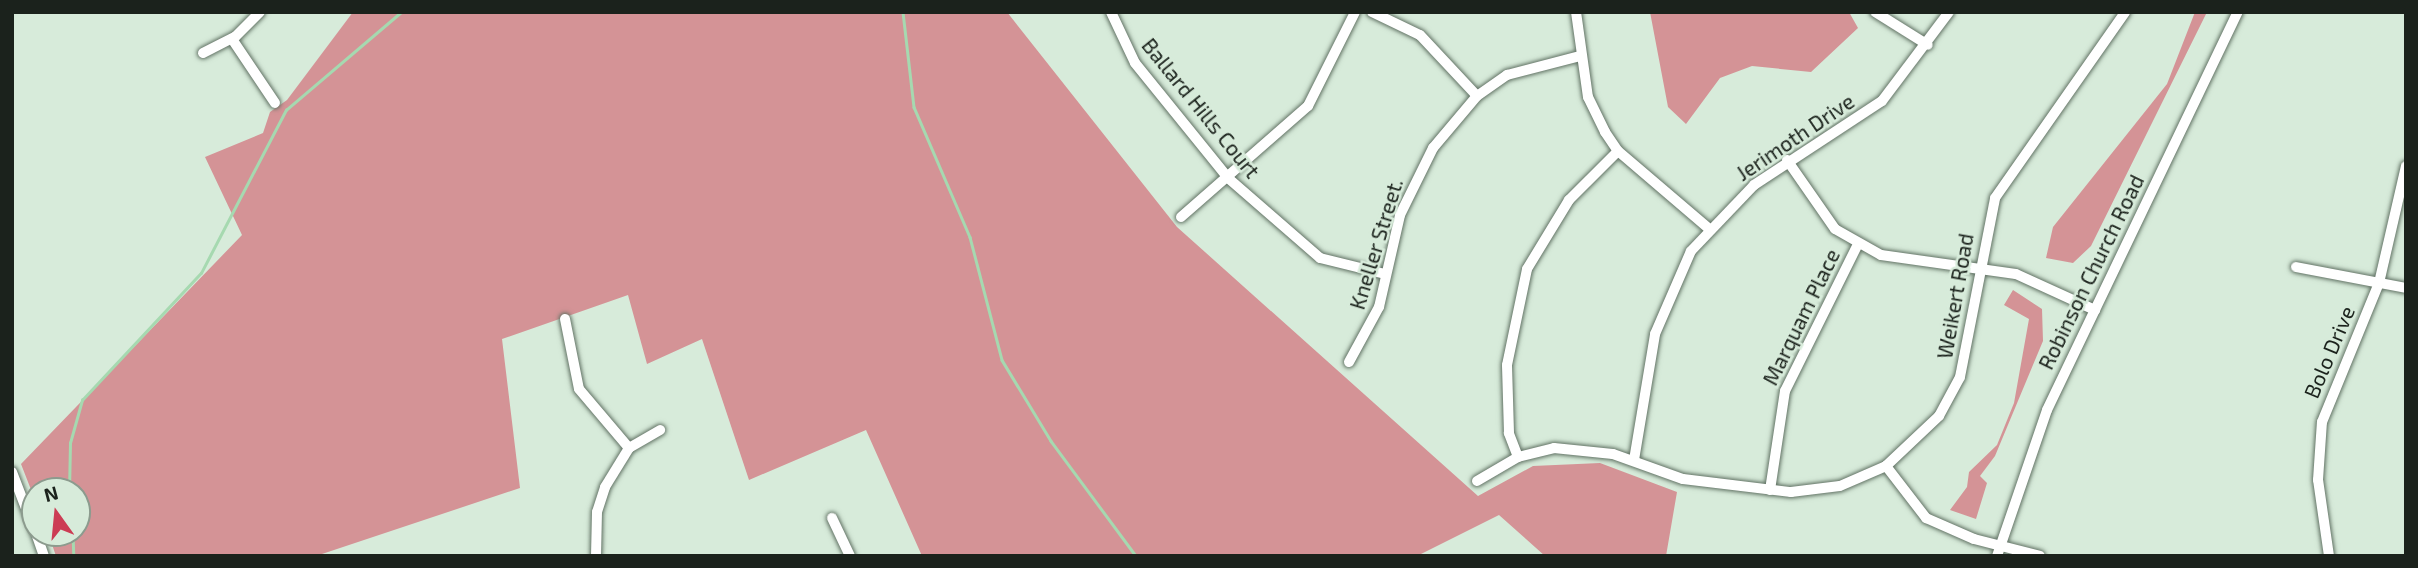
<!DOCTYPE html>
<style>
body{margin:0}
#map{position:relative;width:2418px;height:568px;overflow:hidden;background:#d7ebda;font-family:"Exo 2",sans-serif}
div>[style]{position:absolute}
.forest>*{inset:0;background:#d49396}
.stream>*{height:2.5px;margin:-1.25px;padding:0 1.25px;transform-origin:1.25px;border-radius:1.25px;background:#a6d9b0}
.roads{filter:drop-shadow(0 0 2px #627365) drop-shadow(0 0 2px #627365)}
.minor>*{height:10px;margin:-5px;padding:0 5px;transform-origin:5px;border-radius:5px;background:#fff}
span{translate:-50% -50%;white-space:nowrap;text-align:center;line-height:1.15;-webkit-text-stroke:5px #d7ebda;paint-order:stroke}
.street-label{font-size:21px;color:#1b221c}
.frame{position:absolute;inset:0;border:14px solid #1b221c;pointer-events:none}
.north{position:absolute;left:21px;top:477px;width:70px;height:70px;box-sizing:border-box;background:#d7ebda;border:2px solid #8c9b8e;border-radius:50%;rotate:345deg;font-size:19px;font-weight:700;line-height:28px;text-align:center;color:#1b221c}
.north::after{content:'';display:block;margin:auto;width:24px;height:32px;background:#cc3c54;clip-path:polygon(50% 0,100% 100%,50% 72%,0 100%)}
</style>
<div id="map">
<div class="forest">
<i style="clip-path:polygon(353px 12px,1007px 12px,1177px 227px,1478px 496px,1533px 466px,1600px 463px,1677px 492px,1666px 556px,1545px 556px,1499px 515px,1417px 556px,922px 556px,866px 430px,749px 480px,702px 339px,647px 364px,628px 295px,502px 339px,520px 488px,316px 556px,56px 556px,48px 533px,77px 533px,77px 491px,35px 491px,35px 500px,21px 464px,242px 235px,205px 157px,263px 133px,270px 112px,287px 100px)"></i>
<i style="clip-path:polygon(1650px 12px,1849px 12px,1858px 28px,1811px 72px,1752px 66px,1720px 78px,1686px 124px,1668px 107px)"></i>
<i style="clip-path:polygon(2195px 12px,2207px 12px,2091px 246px,2073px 263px,2046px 258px,2053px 227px,2167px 84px)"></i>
<i style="clip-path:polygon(2013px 290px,2042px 309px,2043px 341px,1995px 456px,1980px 476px,1987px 483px,1976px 519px,1950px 510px,1967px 487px,1969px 472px,1997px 445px,2014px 403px,2029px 319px,2004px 305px)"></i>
</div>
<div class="stream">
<i style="left:903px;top:12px;width:96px;rotate:83.4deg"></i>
<i style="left:914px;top:107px;width:142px;rotate:66.7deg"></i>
<i style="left:970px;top:237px;width:127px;rotate:75.4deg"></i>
<i style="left:1002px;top:360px;width:95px;rotate:58.8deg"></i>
<i style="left:1051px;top:441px;width:143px;rotate:53.5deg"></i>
<i style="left:69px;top:491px;width:48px;rotate:-88.8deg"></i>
<i style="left:70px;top:443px;width:45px;rotate:-74.4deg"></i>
<i style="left:82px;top:400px;width:174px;rotate:-46.9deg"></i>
<i style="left:201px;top:273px;width:184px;rotate:-62.5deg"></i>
<i style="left:286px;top:110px;width:151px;rotate:-40.4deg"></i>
<i style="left:73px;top:533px;width:23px;rotate:88deg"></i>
</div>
<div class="roads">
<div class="minor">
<i style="left:1111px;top:12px;width:56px;rotate:64.8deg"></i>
<i style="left:1135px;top:63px;width:148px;rotate:51deg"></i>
<i style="left:1228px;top:178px;width:122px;rotate:41deg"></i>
<i style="left:1320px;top:258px;width:67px;rotate:13.8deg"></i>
<i style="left:1372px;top:12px;width:53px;rotate:25.6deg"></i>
<i style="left:1420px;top:35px;width:83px;rotate:46.9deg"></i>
<i style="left:1576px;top:12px;width:86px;rotate:82deg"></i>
<i style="left:1588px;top:97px;width:39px;rotate:64deg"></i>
<i style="left:1605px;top:132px;width:23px;rotate:56deg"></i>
<i style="left:1618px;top:151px;width:118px;rotate:40.5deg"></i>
<i style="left:1875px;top:12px;width:62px;rotate:31.9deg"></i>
<i style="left:232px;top:39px;width:77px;rotate:56.1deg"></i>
<i style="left:203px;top:53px;width:36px;rotate:-27deg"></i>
<i style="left:235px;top:37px;width:35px;rotate:-45deg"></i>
<i style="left:1787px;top:160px;width:84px;rotate:55.2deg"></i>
<i style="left:1835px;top:229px;width:53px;rotate:29.5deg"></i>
<i style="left:1881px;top:255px;width:136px;rotate:8deg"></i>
<i style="left:2016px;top:274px;width:87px;rotate:24.5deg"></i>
<i style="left:1181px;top:217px;width:169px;rotate:-41.2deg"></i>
<i style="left:1308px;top:106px;width:105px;rotate:-63.4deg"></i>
<i style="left:2296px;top:267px;width:112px;rotate:10.8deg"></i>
<i style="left:565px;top:319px;width:71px;rotate:78.7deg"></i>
<i style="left:579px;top:389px;width:77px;rotate:49.7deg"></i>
<i style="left:1349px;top:362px;width:63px;rotate:-61.4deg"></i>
<i style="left:1379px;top:307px;width:94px;rotate:-77.1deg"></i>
<i style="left:1400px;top:215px;width:75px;rotate:-63.8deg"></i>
<i style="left:1433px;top:148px;width:68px;rotate:-49.8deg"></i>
<i style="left:1477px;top:96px;width:37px;rotate:-35deg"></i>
<i style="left:1507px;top:75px;width:75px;rotate:-14.6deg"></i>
<i style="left:1518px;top:457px;width:26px;rotate:-111deg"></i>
<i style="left:1509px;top:433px;width:68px;rotate:-91.7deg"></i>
<i style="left:1507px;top:365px;width:98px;rotate:-78.2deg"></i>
<i style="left:1527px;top:269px;width:81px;rotate:-58.7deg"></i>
<i style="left:1569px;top:200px;width:69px;rotate:-45deg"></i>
<i style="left:1634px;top:460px;width:128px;rotate:-80.5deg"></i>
<i style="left:1655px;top:334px;width:90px;rotate:-66.6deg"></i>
<i style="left:1691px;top:251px;width:91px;rotate:-46.3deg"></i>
<i style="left:1754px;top:185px;width:153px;rotate:-33.3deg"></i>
<i style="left:1882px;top:101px;width:111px;rotate:-53deg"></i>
<i style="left:1886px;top:466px;width:66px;rotate:52.4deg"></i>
<i style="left:1926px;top:518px;width:52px;rotate:23.6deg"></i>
<i style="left:1974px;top:539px;width:68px;rotate:14.4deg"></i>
<i style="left:12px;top:472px;width:64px;rotate:69deg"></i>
<i style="left:1477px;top:481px;width:48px;rotate:-30.3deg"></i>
<i style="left:1518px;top:457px;width:37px;rotate:-14deg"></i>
<i style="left:1554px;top:448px;width:59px;rotate:5.8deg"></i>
<i style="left:1613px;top:454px;width:74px;rotate:19.7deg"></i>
<i style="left:1683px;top:479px;width:109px;rotate:6.9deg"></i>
<i style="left:1791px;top:492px;width:49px;rotate:-7deg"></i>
<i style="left:1840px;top:486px;width:50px;rotate:-23.5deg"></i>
<i style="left:1886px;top:466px;width:73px;rotate:-43.3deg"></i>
<i style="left:1939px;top:416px;width:44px;rotate:-61.7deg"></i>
<i style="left:1960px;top:377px;width:182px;rotate:-78.9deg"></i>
<i style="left:1995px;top:198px;width:227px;rotate:-55deg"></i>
<i style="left:1770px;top:490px;width:100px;rotate:-81.4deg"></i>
<i style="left:1785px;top:391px;width:164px;rotate:-63.6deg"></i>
<i style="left:832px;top:518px;width:42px;rotate:64.7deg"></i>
<i style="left:36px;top:533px;width:24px;rotate:71deg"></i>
<i style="left:596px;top:556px;width:44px;rotate:-88.7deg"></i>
<i style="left:597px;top:512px;width:26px;rotate:-72deg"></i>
<i style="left:605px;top:487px;width:46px;rotate:-58.4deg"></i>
<i style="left:629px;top:448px;width:36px;rotate:-30deg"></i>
<i style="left:1997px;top:556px;width:154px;rotate:-71.1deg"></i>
<i style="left:2047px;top:410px;width:441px;rotate:-64.4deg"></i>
<i style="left:2329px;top:556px;width:77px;rotate:-98.2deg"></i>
<i style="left:2318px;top:480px;width:58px;rotate:-86.1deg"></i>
<i style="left:2322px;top:422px;width:150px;rotate:-67.7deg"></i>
<i style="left:2379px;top:283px;width:120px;rotate:-77deg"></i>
</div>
</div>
<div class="street-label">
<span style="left:1201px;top:108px;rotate:51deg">Ballard Hills Court</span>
<span style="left:1795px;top:137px;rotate:-34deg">Jerimoth Drive</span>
<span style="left:1376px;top:244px;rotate:-73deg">Kneller Street.</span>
<span style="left:2091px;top:272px;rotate:-64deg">Robinson Church Road</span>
<span style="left:1955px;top:296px;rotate:-80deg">Weikert Road</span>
<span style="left:1801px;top:317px;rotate:-64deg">Marquam Place</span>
<span style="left:2329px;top:352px;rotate:-67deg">Bolo Drive</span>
</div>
<div class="frame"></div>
<div class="north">N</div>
</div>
